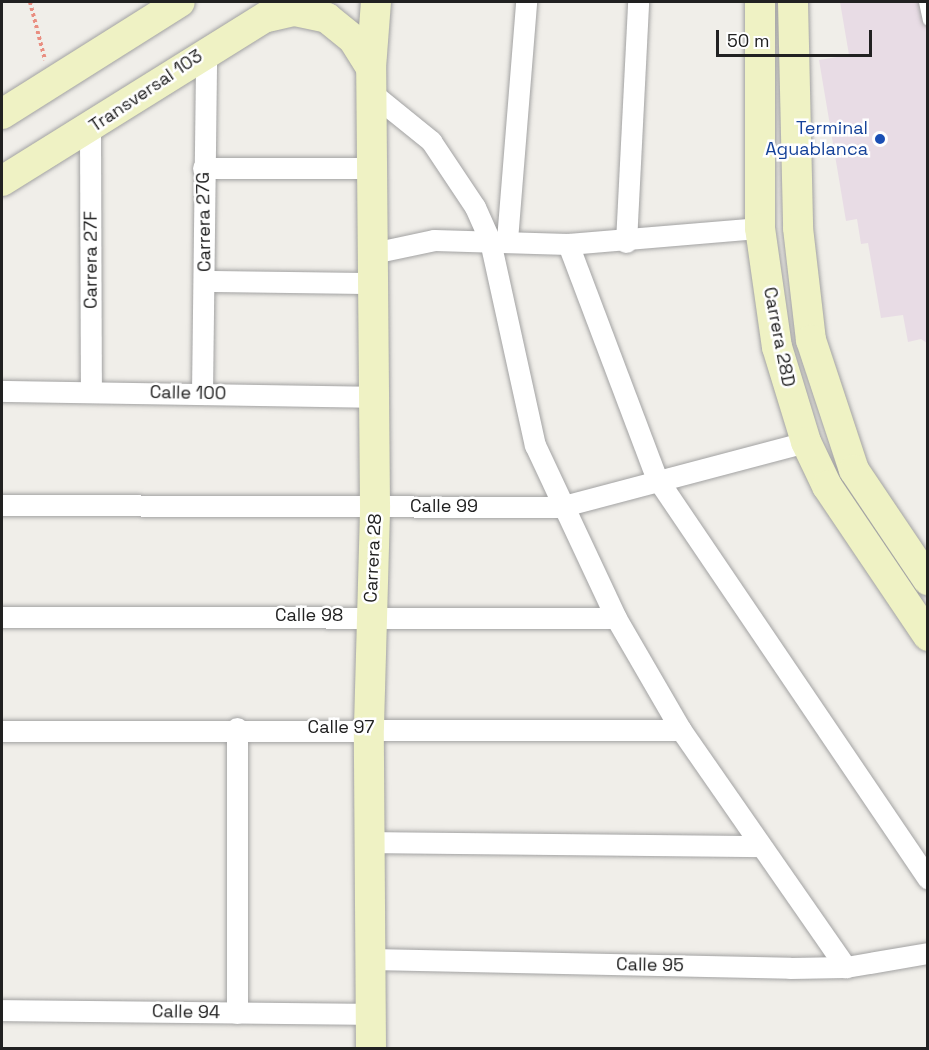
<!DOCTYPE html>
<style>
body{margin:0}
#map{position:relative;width:929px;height:1050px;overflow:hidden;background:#f0eee9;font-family:"Space Grotesk",sans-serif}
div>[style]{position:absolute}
.industrial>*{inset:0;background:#e8dce5}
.path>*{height:4px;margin-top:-2px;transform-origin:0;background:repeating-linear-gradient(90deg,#e98e81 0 3px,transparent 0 6px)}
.roads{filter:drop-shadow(0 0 2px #a2a2a2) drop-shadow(0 0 2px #a2a2a2)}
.lane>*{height:10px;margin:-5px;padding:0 5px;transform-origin:5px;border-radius:5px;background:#fff}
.street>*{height:21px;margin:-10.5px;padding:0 10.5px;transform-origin:10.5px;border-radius:10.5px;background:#fff}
.secondary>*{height:30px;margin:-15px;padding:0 15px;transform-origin:15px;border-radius:15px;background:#eff2c4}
.dots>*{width:16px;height:16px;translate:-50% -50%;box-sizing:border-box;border:3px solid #fff;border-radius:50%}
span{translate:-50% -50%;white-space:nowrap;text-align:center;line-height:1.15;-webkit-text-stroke:5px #fff;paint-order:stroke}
.street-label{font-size:18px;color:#212121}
.transit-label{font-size:18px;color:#164399}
.right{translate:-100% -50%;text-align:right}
.frame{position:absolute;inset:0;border:3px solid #212121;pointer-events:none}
.scale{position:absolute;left:716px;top:30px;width:156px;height:27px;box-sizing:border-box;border:3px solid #212121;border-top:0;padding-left:8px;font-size:18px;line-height:21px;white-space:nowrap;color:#212121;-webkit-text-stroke:4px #fff;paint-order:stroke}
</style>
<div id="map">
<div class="industrial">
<i style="clip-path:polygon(840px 2px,927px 2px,927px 343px,921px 339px,908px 342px,903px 315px,881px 318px,868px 243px,861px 244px,857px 219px,846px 221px,819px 60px,849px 55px)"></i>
</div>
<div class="path">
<i style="left:30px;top:2px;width:60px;rotate:75.5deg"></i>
</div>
<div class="roads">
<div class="lane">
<i style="left:924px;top:2px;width:19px;rotate:78deg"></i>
</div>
<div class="street">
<i style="left:373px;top:94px;width:75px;rotate:39deg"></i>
<i style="left:431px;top:141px;width:79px;rotate:56.3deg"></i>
<i style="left:475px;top:207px;width:37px;rotate:66deg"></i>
<i style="left:490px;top:241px;width:209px;rotate:77.6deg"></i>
<i style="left:535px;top:445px;width:191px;rotate:64.9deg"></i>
<i style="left:616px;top:618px;width:129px;rotate:59.9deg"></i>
<i style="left:681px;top:730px;width:289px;rotate:55.2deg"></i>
<i style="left:90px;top:128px;width:263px;rotate:89.8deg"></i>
<i style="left:203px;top:168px;width:169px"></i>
<i style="left:507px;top:240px;width:239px;rotate:-85.4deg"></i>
<i style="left:626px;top:242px;width:240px;rotate:-87.1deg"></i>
<i style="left:568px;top:244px;width:249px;rotate:69.3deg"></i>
<i style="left:656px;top:477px;width:485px;rotate:55.9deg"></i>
<i style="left:373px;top:253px;width:62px;rotate:-12deg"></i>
<i style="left:434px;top:240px;width:134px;rotate:1.7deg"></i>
<i style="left:568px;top:244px;width:193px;rotate:-4.8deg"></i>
<i style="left:205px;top:281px;width:168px;rotate:0.7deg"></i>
<i style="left:2px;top:391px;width:372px;rotate:0.9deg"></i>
<i style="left:202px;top:394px;width:343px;rotate:-89.3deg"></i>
<i style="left:2px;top:505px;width:558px;rotate:0.21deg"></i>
<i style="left:560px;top:507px;width:254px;rotate:-14.8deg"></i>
<i style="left:2px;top:617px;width:614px;rotate:0.09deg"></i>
<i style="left:237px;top:728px;width:285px;rotate:90deg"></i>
<i style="left:2px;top:731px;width:679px;rotate:-0.08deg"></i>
<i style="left:372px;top:842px;width:387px;rotate:0.6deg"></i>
<i style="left:371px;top:959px;width:419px;rotate:1.2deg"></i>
<i style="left:790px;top:968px;width:56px;rotate:-1deg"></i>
<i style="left:846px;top:967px;width:83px;rotate:-9.7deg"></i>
<i style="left:2px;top:1010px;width:369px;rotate:0.6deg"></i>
</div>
<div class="secondary">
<i style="left:760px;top:2px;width:226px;rotate:90deg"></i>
<i style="left:760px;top:228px;width:120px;rotate:81.9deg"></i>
<i style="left:777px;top:347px;width:99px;rotate:73deg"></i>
<i style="left:806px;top:442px;width:49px;rotate:64.5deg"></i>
<i style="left:827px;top:486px;width:181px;rotate:56deg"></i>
<i style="left:793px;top:2px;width:226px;rotate:88.7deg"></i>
<i style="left:798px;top:228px;width:113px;rotate:83.4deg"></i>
<i style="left:811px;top:340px;width:137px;rotate:71.7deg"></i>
<i style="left:854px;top:470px;width:133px;rotate:56.1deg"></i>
<i style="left:268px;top:17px;width:28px;rotate:-13deg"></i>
<i style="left:295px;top:11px;width:33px;rotate:12deg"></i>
<i style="left:327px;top:18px;width:33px;rotate:39deg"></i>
<i style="left:353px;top:39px;width:34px;rotate:58deg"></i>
<i style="left:2px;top:114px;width:210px;rotate:-32.2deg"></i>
<i style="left:2px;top:181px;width:339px;rotate:-31.9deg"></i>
<i style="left:371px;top:1048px;width:322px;rotate:-90.4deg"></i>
<i style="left:369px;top:726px;width:220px;rotate:-88.4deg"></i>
<i style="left:375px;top:506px;width:438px;rotate:-90.5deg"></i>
<i style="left:371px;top:68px;width:66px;rotate:-85.7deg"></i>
</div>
</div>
<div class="dots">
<i style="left:880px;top:139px;background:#1a4fb4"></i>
</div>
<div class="street-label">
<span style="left:146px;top:91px;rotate:-34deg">Transversal 103</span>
<span style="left:204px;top:222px;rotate:-91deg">Carrera 27G</span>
<span style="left:91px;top:260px;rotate:-90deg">Carrera 27F</span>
<span style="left:779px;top:337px;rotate:79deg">Carrera 28D</span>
<span style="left:188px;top:393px;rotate:1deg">Calle 100</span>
<span style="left:444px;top:506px">Calle 99</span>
<span style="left:373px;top:558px;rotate:-87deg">Carrera 28</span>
<span style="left:309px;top:615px">Calle 98</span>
<span style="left:341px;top:727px">Calle 97</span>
<span style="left:650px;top:965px;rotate:1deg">Calle 95</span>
<span style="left:186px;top:1012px;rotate:1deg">Calle 94</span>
</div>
<div class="transit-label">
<span class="right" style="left:868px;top:139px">Terminal<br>Aguablanca</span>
</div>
<div class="frame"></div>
<div class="scale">50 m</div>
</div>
